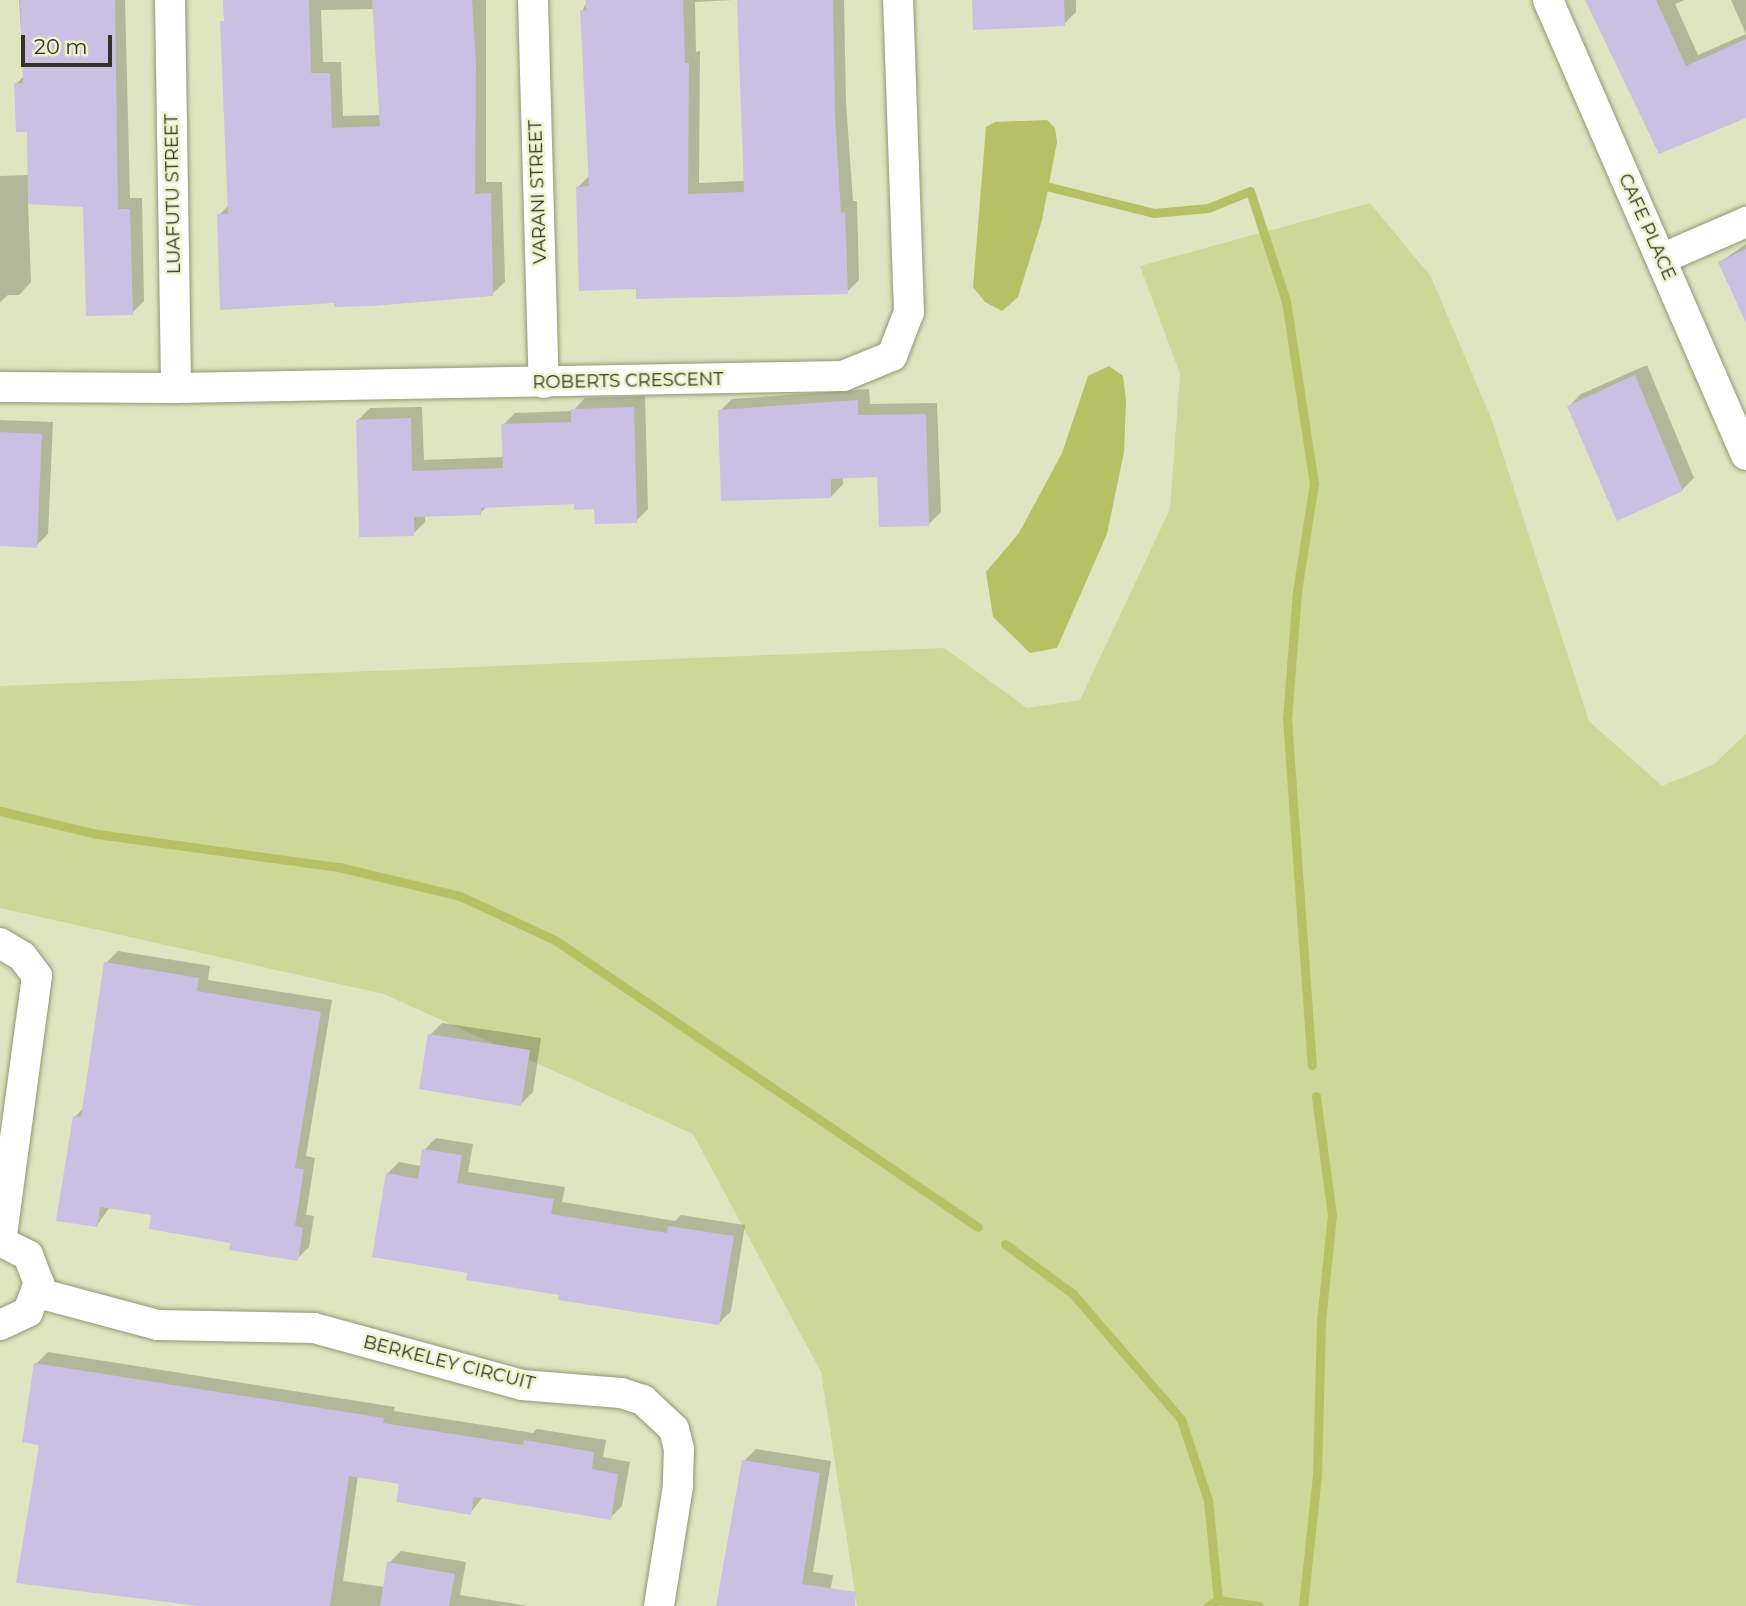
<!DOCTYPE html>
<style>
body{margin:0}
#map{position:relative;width:1746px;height:1606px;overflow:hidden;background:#dfe5c0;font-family:Montserrat,sans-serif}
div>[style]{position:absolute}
.green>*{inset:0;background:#cdd797}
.water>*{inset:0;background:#b5c164}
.shadow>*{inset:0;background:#0003}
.stream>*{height:9px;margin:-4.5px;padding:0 4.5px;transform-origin:4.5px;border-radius:4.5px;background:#b5c164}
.building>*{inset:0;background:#c9c0e4}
.roads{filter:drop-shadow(0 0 2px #929774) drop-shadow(0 0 2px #929774)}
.minor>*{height:30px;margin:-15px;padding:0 15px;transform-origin:15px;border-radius:15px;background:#fff}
span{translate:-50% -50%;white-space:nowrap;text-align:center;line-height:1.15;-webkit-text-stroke:5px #ecf3cd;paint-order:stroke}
.street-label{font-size:18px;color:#323426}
.scale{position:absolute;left:21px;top:35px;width:91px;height:32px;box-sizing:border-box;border:4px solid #323426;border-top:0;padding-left:9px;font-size:21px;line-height:24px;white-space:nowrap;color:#323426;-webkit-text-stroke:5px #ecf3cd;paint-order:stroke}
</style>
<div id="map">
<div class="green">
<i style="clip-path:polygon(1370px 203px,1431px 277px,1491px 418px,1589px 721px,1662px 786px,1713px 765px,1746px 734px,1746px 1606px,857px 1606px,821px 1372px,693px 1134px,384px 994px,0 908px,0 686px,944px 648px,1027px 708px,1080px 700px,1170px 509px,1180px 374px,1140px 266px)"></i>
</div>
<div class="water">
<i style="clip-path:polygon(1047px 120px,1055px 128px,1057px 142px,1042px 220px,1018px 297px,1002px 311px,985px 302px,973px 287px,986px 127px,995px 122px)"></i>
<i style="clip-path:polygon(1109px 366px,1123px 376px,1126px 401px,1124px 452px,1107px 534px,1057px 648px,1030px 653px,993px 617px,986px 572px,1019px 533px,1062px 453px,1088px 376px)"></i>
</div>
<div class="shadow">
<i style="clip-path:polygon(19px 0,125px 0,130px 198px,142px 198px,144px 301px,132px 313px,84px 205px,28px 202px,31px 282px,19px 295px,8px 295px,0 302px,0 176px,30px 175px,28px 130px,16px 84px,24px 76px)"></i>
<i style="clip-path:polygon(evenodd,225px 0,486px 0,486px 182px,502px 182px,505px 282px,492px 294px,336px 301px,219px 215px,229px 205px,225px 0,374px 9px,381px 115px,343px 116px,341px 62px,323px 62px,321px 10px,374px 9px)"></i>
<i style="clip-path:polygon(588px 0,733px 0,695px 2px,696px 52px,700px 51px,699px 183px,745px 181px,739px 0,844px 0,846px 103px,853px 201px,857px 201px,859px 280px,847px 292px,637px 287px,578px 187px,590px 175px,582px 11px)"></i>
<i style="clip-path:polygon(973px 0,1076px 0,1076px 12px,1064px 24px)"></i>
<i style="clip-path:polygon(1588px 0,1685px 0,1675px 4px,1698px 55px,1746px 34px,1746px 115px)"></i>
<i style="clip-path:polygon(1731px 0,1746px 0,1746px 34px)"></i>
<i style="clip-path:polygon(1746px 244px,1746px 318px,1720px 262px)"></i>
<i style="clip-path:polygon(1647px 365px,1694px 478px,1682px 490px,1569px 406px,1581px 394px)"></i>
<i style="clip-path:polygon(869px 389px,870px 404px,937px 403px,941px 512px,929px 524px,879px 476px,843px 477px,843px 484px,831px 497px,720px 411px,732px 399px)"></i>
<i style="clip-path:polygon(645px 396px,648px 509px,636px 521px,576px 503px,488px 506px,480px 513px,425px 515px,425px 522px,413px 534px,358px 420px,370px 408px,422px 407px,424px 460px,504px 457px,503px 425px,515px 413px,573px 411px,585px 398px)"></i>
<i style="clip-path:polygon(0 420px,53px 422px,48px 534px,36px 546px,0 544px)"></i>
<i style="clip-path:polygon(118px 951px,210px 966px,208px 980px,332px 1000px,306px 1156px,315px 1158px,306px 1215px,314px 1216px,309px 1247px,297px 1259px,154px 1214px,110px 1207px,97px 1225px,75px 1117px,84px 1107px,106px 963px)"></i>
<i style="clip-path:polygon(442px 1023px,541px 1038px,533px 1092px,521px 1104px,430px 1035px)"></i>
<i style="clip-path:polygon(436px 1138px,473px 1144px,468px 1172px,565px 1187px,562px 1202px,675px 1221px,681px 1215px,745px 1225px,731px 1311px,719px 1323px,469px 1271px,387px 1174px,399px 1162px,421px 1166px,424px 1150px)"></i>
<i style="clip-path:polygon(48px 1352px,395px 1407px,394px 1411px,533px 1433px,537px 1429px,606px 1440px,603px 1457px,630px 1462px,622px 1506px,610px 1518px,483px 1497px,470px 1513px,401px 1482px,358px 1475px,343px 1581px,385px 1587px,389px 1563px,401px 1551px,466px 1562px,460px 1595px,528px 1606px,202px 1606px,41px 1443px,36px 1364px)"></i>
<i style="clip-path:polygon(756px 1449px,831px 1461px,813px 1572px,833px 1575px,828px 1606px,718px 1606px,744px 1461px)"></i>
</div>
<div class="stream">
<i style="left:1046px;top:186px;width:111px;rotate:14deg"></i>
<i style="left:1154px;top:213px;width:54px;rotate:-5.3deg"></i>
<i style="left:1208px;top:208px;width:45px;rotate:-22deg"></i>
<i style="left:1250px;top:191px;width:116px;rotate:71.9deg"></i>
<i style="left:1286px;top:301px;width:184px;rotate:81.3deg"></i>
<i style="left:1314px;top:483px;width:110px;rotate:98.9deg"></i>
<i style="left:1297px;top:592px;width:127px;rotate:94.5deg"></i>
<i style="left:1287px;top:719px;width:347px;rotate:85.9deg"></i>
<i style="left:0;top:811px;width:100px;rotate:13.3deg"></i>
<i style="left:97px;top:834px;width:244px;rotate:7.8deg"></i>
<i style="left:339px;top:867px;width:124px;rotate:13.5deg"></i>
<i style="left:460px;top:896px;width:105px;rotate:24.9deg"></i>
<i style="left:555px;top:940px;width:511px;rotate:34.16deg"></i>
<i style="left:1005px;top:1244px;width:84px;rotate:36.3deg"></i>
<i style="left:1073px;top:1294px;width:165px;rotate:49.2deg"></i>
<i style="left:1181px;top:1419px;width:85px;rotate:71.6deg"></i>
<i style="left:1208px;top:1500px;width:100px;rotate:84.3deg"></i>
<i style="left:1208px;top:1606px;width:12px;rotate:-31deg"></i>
<i style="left:1218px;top:1600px;width:41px;rotate:8.3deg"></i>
<i style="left:1303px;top:1606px;width:132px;rotate:-83.9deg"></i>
<i style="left:1317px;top:1475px;width:154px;rotate:-88.5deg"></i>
<i style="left:1321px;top:1321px;width:107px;rotate:-84.1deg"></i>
<i style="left:1332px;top:1215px;width:120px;rotate:-97.7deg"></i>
</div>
<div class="building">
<i style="clip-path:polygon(20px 0,115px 0,118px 209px,130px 209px,133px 315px,86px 316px,83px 207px,28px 204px,27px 132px,16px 132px,14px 83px,23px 83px)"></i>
<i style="clip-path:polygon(223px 0,309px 0,311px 73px,330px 73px,332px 128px,380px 126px,372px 0,472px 0,476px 62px,475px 194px,491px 193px,493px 296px,373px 306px,335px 307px,334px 303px,220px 310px,217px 214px,228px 214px,220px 21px,224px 21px)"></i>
<i style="clip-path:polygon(586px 0,683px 0,685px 63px,689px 63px,688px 194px,744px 192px,737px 0,833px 0,835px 116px,841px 213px,845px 212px,848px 294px,636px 299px,636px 289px,579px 291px,576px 187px,589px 186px,580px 10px,586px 10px)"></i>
<i style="clip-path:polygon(972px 0,1064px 0,1065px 26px,973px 30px)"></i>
<i style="clip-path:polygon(1585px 0,1656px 0,1686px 66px,1746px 39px,1746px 118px,1659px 154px)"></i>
<i style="clip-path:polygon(1746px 249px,1746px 323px,1718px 262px)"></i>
<i style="clip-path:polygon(1635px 375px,1683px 491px,1617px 521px,1567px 406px)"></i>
<i style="clip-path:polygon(858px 400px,858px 415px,926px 414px,929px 526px,879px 527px,877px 477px,831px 479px,831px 498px,721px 501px,718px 410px)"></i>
<i style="clip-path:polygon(634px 407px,637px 523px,595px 524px,594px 509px,574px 510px,574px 504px,481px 508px,481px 515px,414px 517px,414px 536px,359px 537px,356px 420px,411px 418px,412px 471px,503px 468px,501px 424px,571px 422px,571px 409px)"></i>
<i style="clip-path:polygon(0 432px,42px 434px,37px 548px,0 546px)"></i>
<i style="clip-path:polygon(104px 962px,199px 978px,197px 991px,321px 1012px,295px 1168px,304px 1169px,295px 1226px,303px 1228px,298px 1261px,229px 1250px,230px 1243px,149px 1229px,151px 1215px,100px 1207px,97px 1227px,56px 1221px,73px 1116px,81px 1117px)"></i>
<i style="clip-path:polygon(428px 1034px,530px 1050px,521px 1106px,419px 1089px)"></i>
<i style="clip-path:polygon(422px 1149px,462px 1155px,457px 1183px,554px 1199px,551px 1214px,667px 1233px,668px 1226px,734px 1236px,719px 1325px,558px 1300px,559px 1295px,466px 1280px,467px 1273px,372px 1257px,386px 1173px,418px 1179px)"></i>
<i style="clip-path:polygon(34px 1363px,384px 1418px,383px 1423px,523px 1445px,524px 1440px,594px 1452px,592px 1469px,618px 1474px,611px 1520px,474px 1497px,471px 1515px,396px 1502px,399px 1484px,349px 1476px,330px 1606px,198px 1606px,16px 1583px,39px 1445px,22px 1442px)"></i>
<i style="clip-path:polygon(742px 1460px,820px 1473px,802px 1584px,856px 1592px,855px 1606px,716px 1606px)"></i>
<i style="clip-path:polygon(387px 1562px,455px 1574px,449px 1606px,380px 1606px)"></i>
</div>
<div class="roads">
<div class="minor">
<i style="left:170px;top:0;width:388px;rotate:89.1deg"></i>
<i style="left:533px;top:0;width:383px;rotate:88.4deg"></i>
<i style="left:1548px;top:0;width:496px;rotate:66.5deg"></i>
<i style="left:1661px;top:259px;width:93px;rotate:-23.5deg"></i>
<i style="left:0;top:387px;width:176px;rotate:0.3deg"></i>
<i style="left:176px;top:388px;width:667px;rotate:-1.03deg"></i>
<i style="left:843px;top:376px;width:53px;rotate:-22.2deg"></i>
<i style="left:892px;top:356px;width:47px;rotate:-68.9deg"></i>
<i style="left:909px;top:312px;width:312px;rotate:-92deg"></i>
<i style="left:0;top:943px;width:26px;rotate:31deg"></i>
<i style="left:22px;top:956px;width:25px;rotate:53deg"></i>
<i style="left:37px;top:976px;width:267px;rotate:97.7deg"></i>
<i style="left:0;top:1241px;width:31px;rotate:27deg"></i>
<i style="left:28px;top:1255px;width:30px;rotate:69deg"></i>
<i style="left:39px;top:1283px;width:31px;rotate:111deg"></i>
<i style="left:28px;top:1312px;width:31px;rotate:155deg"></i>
<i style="left:38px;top:1293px;width:124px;rotate:14.9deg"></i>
<i style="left:158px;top:1325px;width:156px;rotate:1.1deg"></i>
<i style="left:314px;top:1328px;width:216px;rotate:15.3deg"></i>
<i style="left:522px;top:1385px;width:99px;rotate:4.6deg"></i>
<i style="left:621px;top:1393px;width:23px;rotate:18deg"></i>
<i style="left:643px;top:1400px;width:42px;rotate:43.1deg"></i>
<i style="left:674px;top:1429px;width:21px;rotate:76deg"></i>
<i style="left:679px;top:1449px;width:37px;rotate:92deg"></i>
<i style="left:678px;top:1486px;width:121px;rotate:99deg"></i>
</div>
</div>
<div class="street-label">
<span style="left:538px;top:192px;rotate:-92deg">VARANI STREET</span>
<span style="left:173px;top:194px;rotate:-91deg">LUAFUTU STREET</span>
<span style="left:1647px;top:227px;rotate:66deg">CAFE PLACE</span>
<span style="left:628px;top:381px;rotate:-1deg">ROBERTS CRESCENT</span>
<span style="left:449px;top:1363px;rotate:14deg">BERKELEY CIRCUIT</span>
</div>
<div class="scale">20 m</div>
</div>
